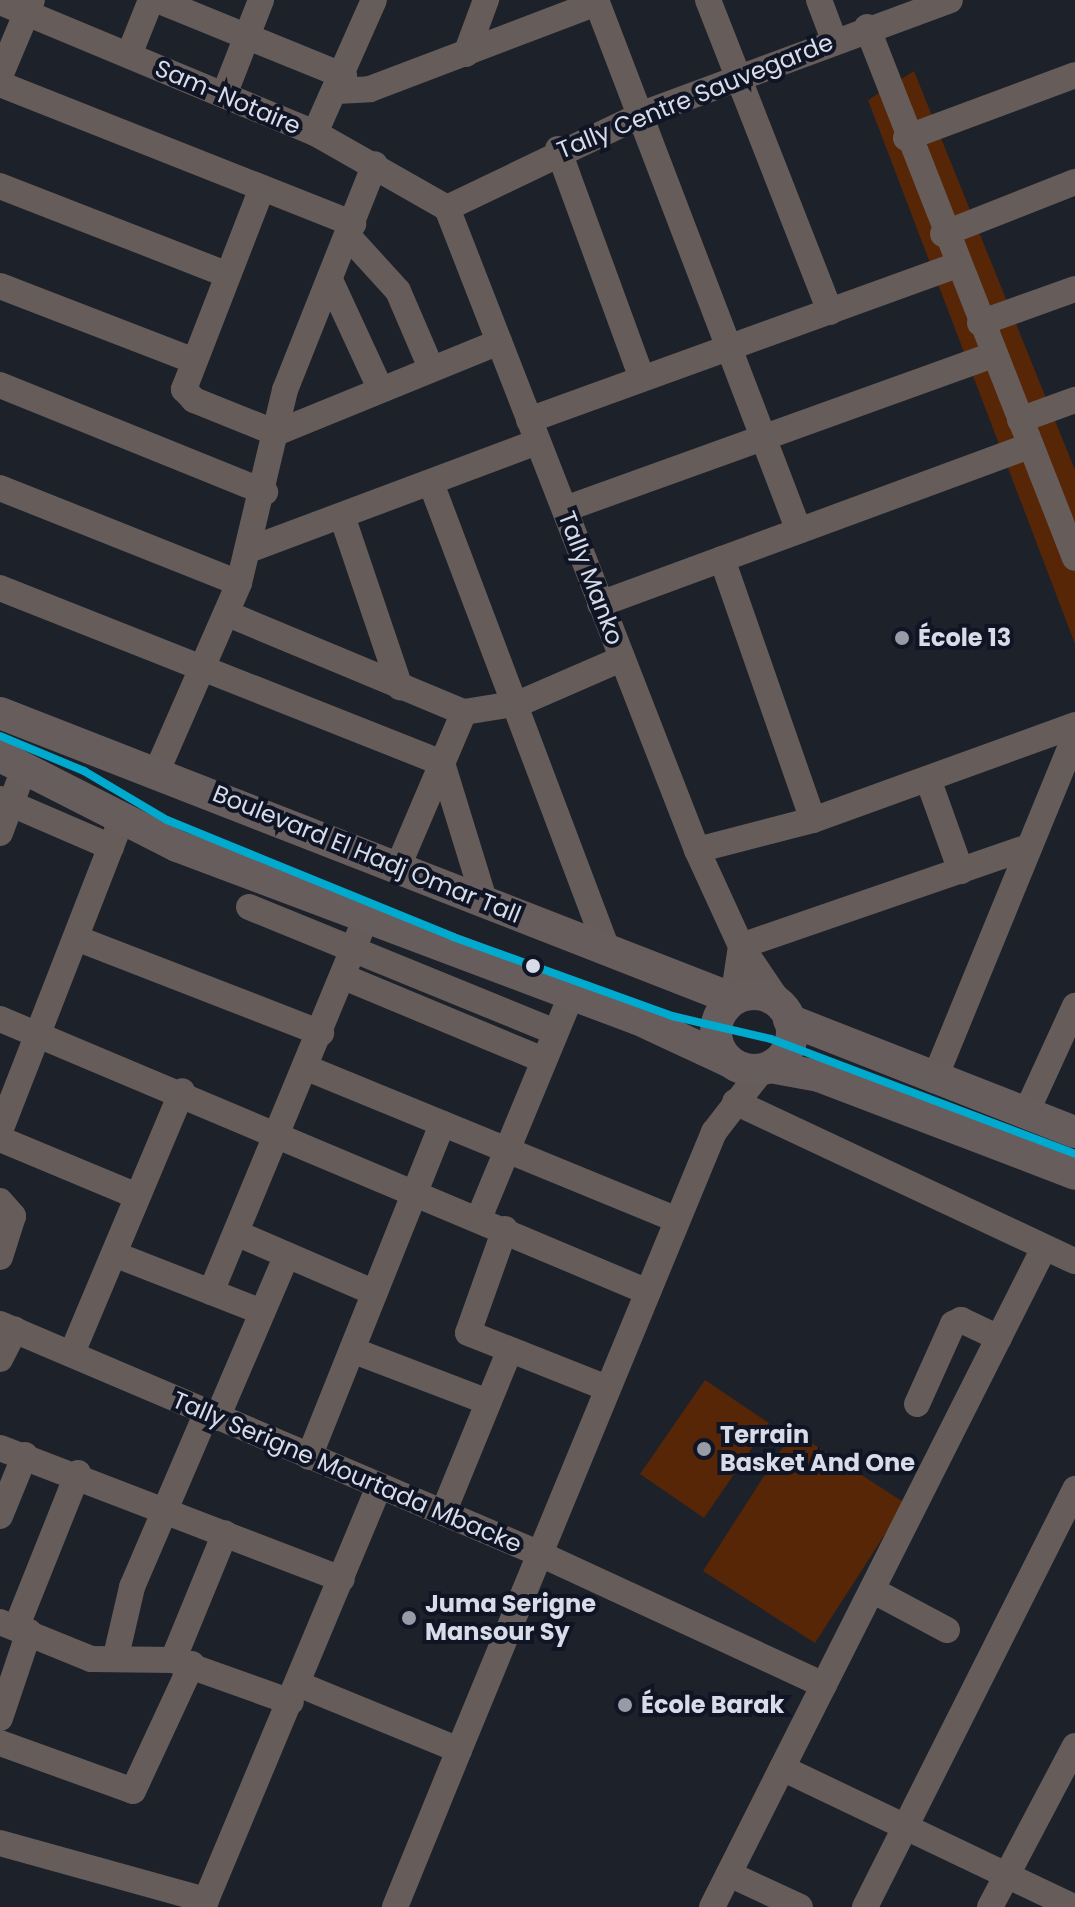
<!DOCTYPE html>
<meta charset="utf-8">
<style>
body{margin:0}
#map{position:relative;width:1075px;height:1907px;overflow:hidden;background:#1d212a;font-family:Poppins,sans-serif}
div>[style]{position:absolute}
.green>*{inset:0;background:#562607}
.minor>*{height:26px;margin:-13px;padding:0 13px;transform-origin:13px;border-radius:13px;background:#665c59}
.major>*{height:32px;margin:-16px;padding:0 16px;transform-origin:16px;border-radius:16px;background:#675d5c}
.major>.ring{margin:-16px;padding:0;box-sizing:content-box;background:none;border:32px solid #675d5c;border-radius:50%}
.bus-1>*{height:8px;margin:-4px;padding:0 4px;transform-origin:4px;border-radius:4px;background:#00a9ce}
.dots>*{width:22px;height:22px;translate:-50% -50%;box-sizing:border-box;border:4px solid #0f1525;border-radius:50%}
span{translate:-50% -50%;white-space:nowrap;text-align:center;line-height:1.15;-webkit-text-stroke:8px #0f1525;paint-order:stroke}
.street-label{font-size:24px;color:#d7dce8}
.poi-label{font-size:24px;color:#d7dce8;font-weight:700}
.left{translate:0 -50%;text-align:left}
</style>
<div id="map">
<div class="green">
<i style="clip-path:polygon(914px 71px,1075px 470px,1075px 644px,868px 100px)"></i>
<i style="clip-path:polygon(705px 1380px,769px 1423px,704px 1518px,640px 1474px)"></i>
<i style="clip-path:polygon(793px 1431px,905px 1503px,815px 1643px,703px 1571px)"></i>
</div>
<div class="minor">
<i style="left:157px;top:0;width:202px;rotate:22.1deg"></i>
<i style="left:596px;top:0;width:568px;rotate:69.08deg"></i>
<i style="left:708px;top:0;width:335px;rotate:68.6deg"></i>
<i style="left:819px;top:0;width:43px;rotate:69.4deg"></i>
<i style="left:0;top:2px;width:341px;rotate:22.6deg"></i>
<i style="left:315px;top:133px;width:152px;rotate:29.6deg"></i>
<i style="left:867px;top:27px;width:570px;rotate:68.61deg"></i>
<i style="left:466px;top:54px;width:58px;rotate:-69.7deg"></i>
<i style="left:129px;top:55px;width:59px;rotate:-68.2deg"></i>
<i style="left:0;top:76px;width:82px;rotate:-67.2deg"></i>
<i style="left:0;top:84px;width:380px;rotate:21.6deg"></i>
<i style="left:337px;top:91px;width:33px;rotate:-3deg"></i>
<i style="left:370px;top:89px;width:240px;rotate:-20.8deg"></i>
<i style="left:224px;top:95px;width:102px;rotate:-68.7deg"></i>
<i style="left:315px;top:133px;width:145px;rotate:-66.1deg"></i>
<i style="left:906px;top:138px;width:180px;rotate:-20.4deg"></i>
<i style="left:558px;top:149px;width:244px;rotate:69.9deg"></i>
<i style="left:0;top:186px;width:243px;rotate:21.3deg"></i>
<i style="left:262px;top:188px;width:216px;rotate:111.2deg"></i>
<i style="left:184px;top:389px;width:15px;rotate:48deg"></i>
<i style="left:194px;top:400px;width:88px;rotate:21.9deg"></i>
<i style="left:447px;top:208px;width:689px;rotate:68.72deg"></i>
<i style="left:697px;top:850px;width:106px;rotate:65.4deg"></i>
<i style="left:741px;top:946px;width:71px;rotate:55.9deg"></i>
<i style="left:447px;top:208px;width:220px;rotate:-25.6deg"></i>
<i style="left:645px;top:113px;width:325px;rotate:-20.3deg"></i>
<i style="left:943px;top:234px;width:142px;rotate:-21.5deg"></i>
<i style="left:348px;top:236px;width:74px;rotate:47.7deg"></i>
<i style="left:398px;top:291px;width:84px;rotate:66.8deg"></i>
<i style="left:330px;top:280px;width:117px;rotate:65.2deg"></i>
<i style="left:0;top:286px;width:206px;rotate:21.1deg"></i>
<i style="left:980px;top:323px;width:101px;rotate:-19.7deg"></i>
<i style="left:0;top:385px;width:286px;rotate:22deg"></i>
<i style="left:529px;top:420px;width:453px;rotate:-19.9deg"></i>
<i style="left:1020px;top:420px;width:59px;rotate:-20deg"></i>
<i style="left:276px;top:433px;width:241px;rotate:-22.2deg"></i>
<i style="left:431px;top:483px;width:499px;rotate:69.3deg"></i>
<i style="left:0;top:488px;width:257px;rotate:21.7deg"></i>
<i style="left:565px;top:509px;width:457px;rotate:-19.8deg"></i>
<i style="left:342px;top:516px;width:181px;rotate:71.3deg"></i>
<i style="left:251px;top:549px;width:305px;rotate:-20.5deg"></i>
<i style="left:722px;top:559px;width:276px;rotate:70.8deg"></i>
<i style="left:0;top:588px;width:475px;rotate:21.6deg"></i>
<i style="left:442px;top:763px;width:146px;rotate:72.9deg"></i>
<i style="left:600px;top:604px;width:459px;rotate:-20.2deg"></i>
<i style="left:228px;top:614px;width:256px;rotate:22.6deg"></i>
<i style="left:464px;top:712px;width:57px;rotate:-9.1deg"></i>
<i style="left:520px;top:703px;width:110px;rotate:-23.5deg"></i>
<i style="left:157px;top:771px;width:205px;rotate:-66.4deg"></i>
<i style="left:239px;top:583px;width:198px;rotate:-76.6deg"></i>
<i style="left:285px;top:390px;width:243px;rotate:-68.3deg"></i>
<i style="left:928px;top:779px;width:98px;rotate:70.3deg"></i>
<i style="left:0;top:799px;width:121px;rotate:23.4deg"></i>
<i style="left:0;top:833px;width:72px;rotate:-69.5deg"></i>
<i style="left:697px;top:850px;width:120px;rotate:-14.5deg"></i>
<i style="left:813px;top:820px;width:279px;rotate:-19.9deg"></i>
<i style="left:397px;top:869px;width:171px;rotate:-66.9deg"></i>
<i style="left:249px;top:907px;width:328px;rotate:22.2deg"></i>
<i style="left:76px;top:938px;width:263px;rotate:21.2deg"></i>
<i style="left:741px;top:946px;width:305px;rotate:-19deg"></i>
<i style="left:344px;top:977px;width:216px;rotate:22.6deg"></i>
<i style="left:733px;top:999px;width:54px;rotate:-81.4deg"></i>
<i style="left:0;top:1019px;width:703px;rotate:22.85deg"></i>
<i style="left:307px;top:1068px;width:399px;rotate:22.3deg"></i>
<i style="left:934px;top:1080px;width:372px;rotate:-67.7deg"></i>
<i style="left:735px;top:1102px;width:375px;rotate:25.1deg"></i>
<i style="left:1026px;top:1113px;width:118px;rotate:-65.4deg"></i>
<i style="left:0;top:1131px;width:336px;rotate:-68.7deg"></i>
<i style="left:0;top:1139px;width:148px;rotate:22.6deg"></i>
<i style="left:0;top:1201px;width:20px;rotate:49deg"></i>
<i style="left:13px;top:1216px;width:43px;rotate:107.6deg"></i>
<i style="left:479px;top:1218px;width:243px;rotate:-67.5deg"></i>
<i style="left:505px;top:1229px;width:110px;rotate:109.6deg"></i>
<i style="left:468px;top:1333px;width:149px;rotate:21.6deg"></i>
<i style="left:236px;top:1233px;width:151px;rotate:23.3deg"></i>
<i style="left:114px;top:1254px;width:159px;rotate:21.4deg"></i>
<i style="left:211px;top:1292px;width:408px;rotate:-67.5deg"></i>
<i style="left:0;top:1324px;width:585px;rotate:23.06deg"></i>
<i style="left:538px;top:1553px;width:315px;rotate:24.8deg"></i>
<i style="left:352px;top:1350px;width:146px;rotate:20.9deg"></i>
<i style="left:72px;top:1353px;width:284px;rotate:-67.2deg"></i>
<i style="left:0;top:1359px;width:33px;rotate:-63deg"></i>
<i style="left:917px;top:1404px;width:88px;rotate:-65.8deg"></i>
<i style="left:953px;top:1324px;width:9px;rotate:-27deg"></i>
<i style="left:961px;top:1320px;width:42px;rotate:25.3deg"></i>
<i style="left:217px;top:1418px;width:177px;rotate:-66.8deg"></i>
<i style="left:0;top:1448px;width:366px;rotate:21deg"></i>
<i style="left:309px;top:1457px;width:359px;rotate:-68.2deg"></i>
<i style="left:443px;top:1513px;width:176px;rotate:-67.7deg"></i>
<i style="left:0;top:1516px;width:66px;rotate:-67.7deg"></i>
<i style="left:872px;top:1590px;width:85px;rotate:28.1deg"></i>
<i style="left:0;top:1622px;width:98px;rotate:22.1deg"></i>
<i style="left:91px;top:1659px;width:82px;rotate:0.7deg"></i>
<i style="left:173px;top:1660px;width:125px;rotate:19.6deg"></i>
<i style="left:16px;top:1628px;width:167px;rotate:-68.2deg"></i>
<i style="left:116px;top:1656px;width:71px;rotate:-76.9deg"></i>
<i style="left:132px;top:1587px;width:190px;rotate:-66.8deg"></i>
<i style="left:173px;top:1660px;width:137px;rotate:-67.7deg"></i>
<i style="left:298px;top:1684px;width:174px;rotate:22.3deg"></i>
<i style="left:459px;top:1750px;width:669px;rotate:-67.58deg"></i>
<i style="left:714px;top:1132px;width:78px;rotate:-52.3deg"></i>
<i style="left:0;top:1718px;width:91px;rotate:-71.4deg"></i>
<i style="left:0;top:1743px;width:141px;rotate:19.8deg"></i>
<i style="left:133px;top:1791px;width:140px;rotate:-65.1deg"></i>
<i style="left:782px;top:1768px;width:322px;rotate:25.5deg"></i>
<i style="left:0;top:1843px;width:214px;rotate:15.5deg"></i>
<i style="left:206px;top:1900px;width:449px;rotate:-67.3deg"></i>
<i style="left:729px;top:1874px;width:78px;rotate:24.9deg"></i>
<i style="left:395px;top:1907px;width:170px;rotate:-67.8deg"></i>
<i style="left:712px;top:1907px;width:738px;rotate:-63.26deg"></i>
<i style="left:865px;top:1907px;width:468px;rotate:-63.3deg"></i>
<i style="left:990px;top:1907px;width:182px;rotate:-62.2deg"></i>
</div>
<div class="major">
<i style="left:0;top:713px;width:787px;rotate:21.31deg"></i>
<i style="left:0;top:756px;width:199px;rotate:27deg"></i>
<i style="left:177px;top:846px;width:492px;rotate:20.6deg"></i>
<i style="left:638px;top:1019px;width:99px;rotate:25deg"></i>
<i class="ring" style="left:716px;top:994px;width:44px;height:44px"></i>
<i style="left:789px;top:1020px;width:307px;rotate:21.4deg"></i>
<i style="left:770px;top:1067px;width:50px;rotate:10.4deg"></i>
<i style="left:819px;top:1076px;width:274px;rotate:20.9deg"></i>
</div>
<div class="bus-1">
<i style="left:0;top:736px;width:91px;rotate:22.6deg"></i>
<i style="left:84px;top:771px;width:96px;rotate:30.6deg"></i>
<i style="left:167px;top:820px;width:309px;rotate:22.2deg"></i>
<i style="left:453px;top:937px;width:233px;rotate:19.8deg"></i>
<i style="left:672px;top:1016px;width:102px;rotate:13.1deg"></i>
<i style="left:771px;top:1039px;width:325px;rotate:20.7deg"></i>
</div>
<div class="dots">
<i style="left:902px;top:638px;background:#969ba6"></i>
<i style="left:533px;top:966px;background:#d7dce8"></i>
<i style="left:704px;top:1449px;background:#969ba6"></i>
<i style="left:409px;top:1618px;background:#969ba6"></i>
<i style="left:625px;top:1705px;background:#969ba6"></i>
</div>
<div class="street-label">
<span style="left:695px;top:96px;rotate:-22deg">Tally Centre Sauvegarde</span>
<span style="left:228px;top:97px;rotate:23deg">Sam-Notaire</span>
<span style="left:591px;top:578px;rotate:69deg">Tally Manko</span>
<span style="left:367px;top:854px;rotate:22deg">Boulevard El Hadj Omar Tall</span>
<span style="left:347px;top:1472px;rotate:23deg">Tally Serigne Mourtada Mbacke</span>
</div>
<div class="poi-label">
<span class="left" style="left:918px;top:638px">École 13</span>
<span class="left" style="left:720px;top:1449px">Terrain<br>Basket And One</span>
<span class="left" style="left:425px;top:1618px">Juma Serigne<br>Mansour Sy</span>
<span class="left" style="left:641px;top:1705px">École Barak</span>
</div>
</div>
